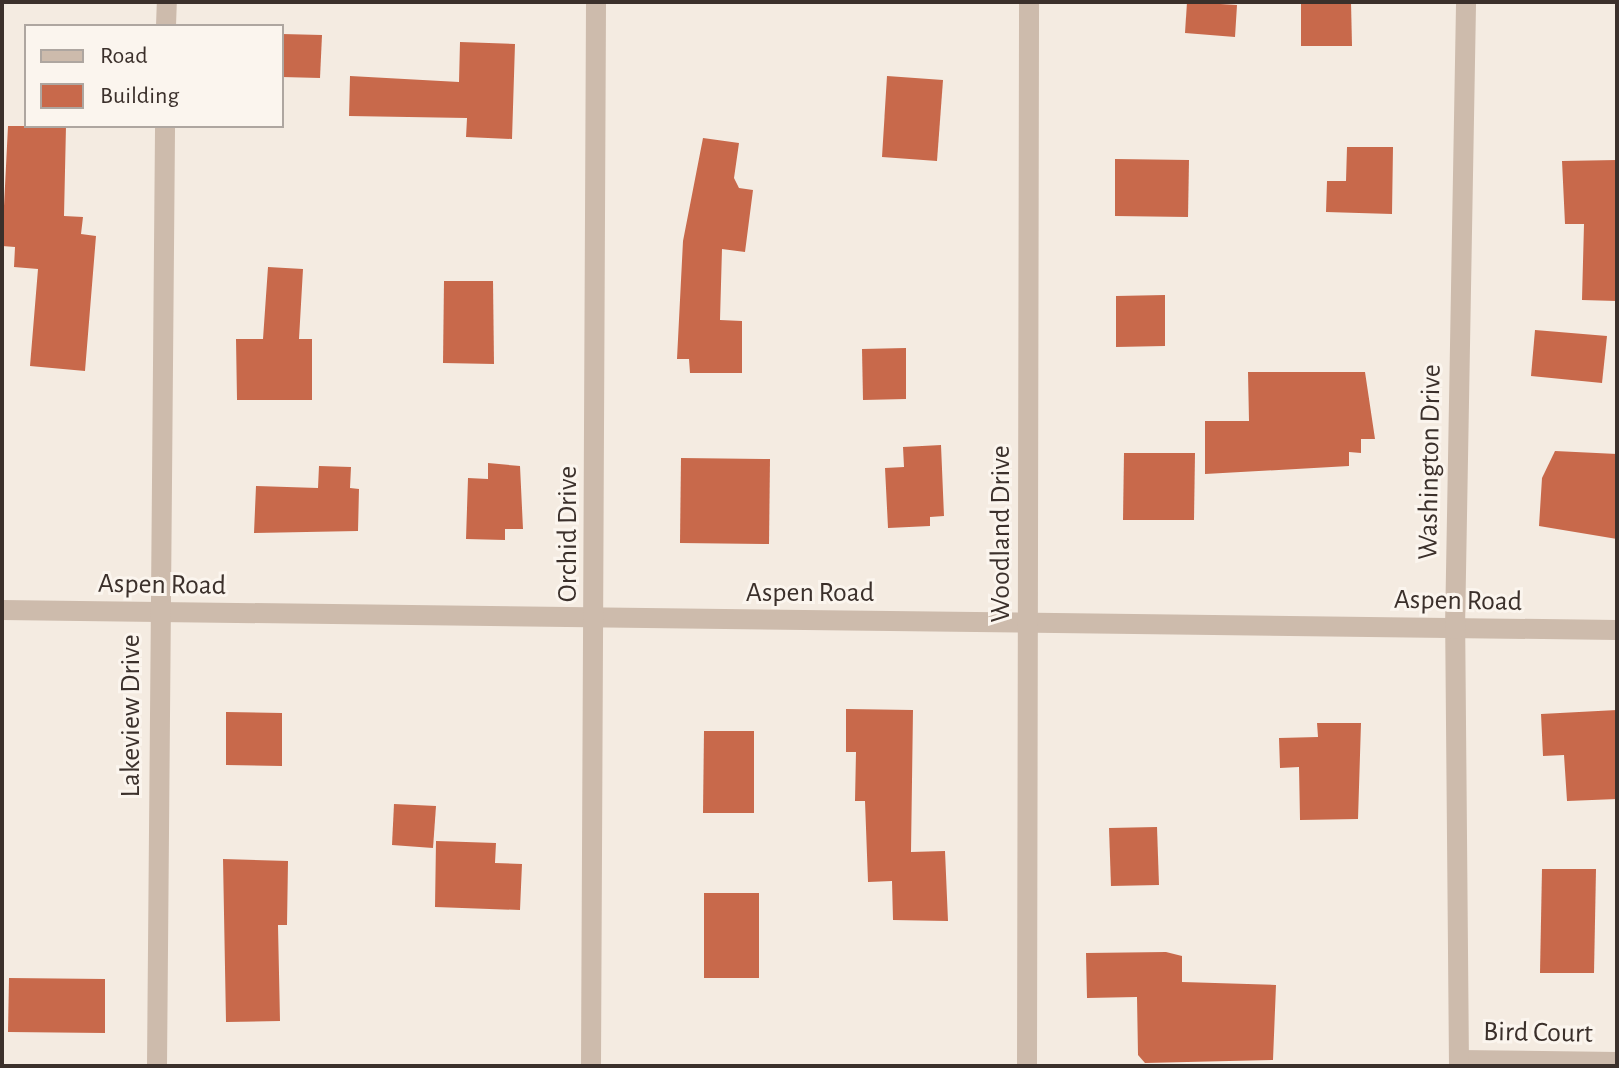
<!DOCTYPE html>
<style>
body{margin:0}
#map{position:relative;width:1619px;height:1068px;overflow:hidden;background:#f4ebe1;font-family:"Alegreya Sans",sans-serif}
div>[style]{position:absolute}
.building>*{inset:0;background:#c8694b}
.minor>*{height:20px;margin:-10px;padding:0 10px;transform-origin:10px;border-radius:10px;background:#cdbbac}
span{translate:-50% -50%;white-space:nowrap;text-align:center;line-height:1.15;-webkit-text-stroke:6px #fbf5ee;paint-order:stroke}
.street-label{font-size:28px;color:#3b302b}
.frame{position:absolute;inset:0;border:4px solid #3b302b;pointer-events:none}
.legend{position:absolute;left:24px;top:24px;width:260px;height:104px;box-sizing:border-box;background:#fbf5ee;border:2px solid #aea6a0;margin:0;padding:10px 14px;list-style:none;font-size:24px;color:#3b302b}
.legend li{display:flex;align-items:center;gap:16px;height:40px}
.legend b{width:40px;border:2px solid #aea6a0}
</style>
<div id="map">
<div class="building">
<i style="clip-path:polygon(1187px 2px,1237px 5px,1235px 37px,1185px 33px)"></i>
<i style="clip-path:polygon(1301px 2px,1351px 2px,1352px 46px,1301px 46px)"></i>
<i style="clip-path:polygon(282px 34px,322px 35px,320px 78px,282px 77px)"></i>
<i style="clip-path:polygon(460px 42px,515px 44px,512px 139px,466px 137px,467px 118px,349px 116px,350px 76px,459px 82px)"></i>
<i style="clip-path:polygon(887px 76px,943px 80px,937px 161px,882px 157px)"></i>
<i style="clip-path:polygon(8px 126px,66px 126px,64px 216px,83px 217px,81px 234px,96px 236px,85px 371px,30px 366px,38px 269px,14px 267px,15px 247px,2px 246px)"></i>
<i style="clip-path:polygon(703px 138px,739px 143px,734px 178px,739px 188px,753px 190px,745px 252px,722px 249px,720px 320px,742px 321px,742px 373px,690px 373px,689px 359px,677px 359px,683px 241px)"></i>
<i style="clip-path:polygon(1347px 147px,1393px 147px,1392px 214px,1326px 212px,1327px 181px,1346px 181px)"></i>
<i style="clip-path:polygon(1115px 159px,1189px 160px,1188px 217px,1115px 216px)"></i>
<i style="clip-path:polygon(1617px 160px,1617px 301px,1582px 300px,1584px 224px,1565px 224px,1562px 161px)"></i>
<i style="clip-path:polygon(268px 267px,303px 269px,299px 339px,312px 339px,312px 400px,237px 400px,236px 339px,263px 339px)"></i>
<i style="clip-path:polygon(444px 281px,493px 281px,494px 364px,443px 363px)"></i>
<i style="clip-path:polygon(1165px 295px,1165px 346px,1116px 347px,1116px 296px)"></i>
<i style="clip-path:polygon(1535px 330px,1607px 336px,1602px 383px,1531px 376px)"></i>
<i style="clip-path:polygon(906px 348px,906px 399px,863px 400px,862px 349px)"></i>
<i style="clip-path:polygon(1248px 372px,1365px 372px,1375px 439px,1361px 439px,1361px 453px,1349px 452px,1349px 466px,1205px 474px,1205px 421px,1249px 421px)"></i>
<i style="clip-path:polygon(941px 445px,944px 516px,930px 517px,930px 526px,888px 528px,885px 468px,904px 467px,903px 447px)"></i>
<i style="clip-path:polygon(1555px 451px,1617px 454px,1617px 539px,1539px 526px,1542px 478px)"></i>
<i style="clip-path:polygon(1124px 453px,1195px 453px,1194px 520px,1123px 520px)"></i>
<i style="clip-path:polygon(681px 458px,770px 459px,769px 544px,680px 543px)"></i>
<i style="clip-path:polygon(488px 463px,520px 466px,523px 529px,505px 529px,505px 540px,466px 539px,468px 478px,488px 479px)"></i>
<i style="clip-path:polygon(319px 466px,351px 467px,350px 488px,359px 489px,358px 531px,254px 533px,256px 486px,318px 488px)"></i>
<i style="clip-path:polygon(846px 709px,913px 710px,911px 852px,945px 851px,948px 921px,893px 920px,892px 881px,868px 882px,865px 801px,855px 801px,856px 752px,846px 752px)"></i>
<i style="clip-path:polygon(1617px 710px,1617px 799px,1567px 801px,1564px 755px,1543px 756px,1541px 714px)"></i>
<i style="clip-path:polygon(226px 712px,282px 713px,282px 766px,226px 765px)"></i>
<i style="clip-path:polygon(1317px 723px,1361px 723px,1358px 819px,1300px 820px,1299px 767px,1280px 768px,1279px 738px,1318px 737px)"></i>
<i style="clip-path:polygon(704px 731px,754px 731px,754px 813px,703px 813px)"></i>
<i style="clip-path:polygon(394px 804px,436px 806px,433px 848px,392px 845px)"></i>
<i style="clip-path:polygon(1157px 827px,1159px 885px,1111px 886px,1109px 828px)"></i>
<i style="clip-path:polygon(436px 841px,496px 843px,495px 863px,522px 864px,520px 910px,435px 907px)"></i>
<i style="clip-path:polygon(223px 859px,288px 861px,287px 925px,278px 925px,280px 1021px,226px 1022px)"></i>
<i style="clip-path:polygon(1542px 869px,1596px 869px,1594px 973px,1540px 973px)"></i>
<i style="clip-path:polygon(704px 893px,759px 893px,759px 978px,704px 978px)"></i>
<i style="clip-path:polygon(1166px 952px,1182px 956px,1182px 982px,1276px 985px,1273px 1060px,1145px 1063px,1138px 1055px,1137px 997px,1087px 998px,1086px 953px)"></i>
<i style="clip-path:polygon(9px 978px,105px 979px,105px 1033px,8px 1032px)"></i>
</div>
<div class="minor">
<i style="left:166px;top:26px;width:24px;rotate:-88deg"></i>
<i style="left:2px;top:610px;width:1615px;rotate:0.71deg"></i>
<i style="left:1459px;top:1060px;width:158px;rotate:0.7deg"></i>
<i style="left:157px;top:1066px;width:940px;rotate:-89.51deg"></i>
<i style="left:591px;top:1066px;width:1064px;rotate:-89.73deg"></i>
<i style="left:1027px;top:1066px;width:1064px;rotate:-89.89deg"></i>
<i style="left:1459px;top:1066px;width:437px;rotate:-90.5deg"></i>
<i style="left:1455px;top:629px;width:627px;rotate:-88.99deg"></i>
</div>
<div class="street-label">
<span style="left:1430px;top:462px;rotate:-89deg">Washington Drive</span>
<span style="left:568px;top:534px;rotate:-90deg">Orchid Drive</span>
<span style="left:1001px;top:534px;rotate:-90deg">Woodland Drive</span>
<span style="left:162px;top:585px;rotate:1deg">Aspen Road</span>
<span style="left:810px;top:593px">Aspen Road</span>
<span style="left:1458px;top:601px;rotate:1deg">Aspen Road</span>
<span style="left:131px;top:716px;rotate:-90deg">Lakeview Drive</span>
<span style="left:1538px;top:1033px;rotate:1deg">Bird Court</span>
</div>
<div class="frame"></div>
<ul class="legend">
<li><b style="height:10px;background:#cdbbac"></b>Road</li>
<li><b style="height:22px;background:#c8694b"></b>Building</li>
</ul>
</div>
